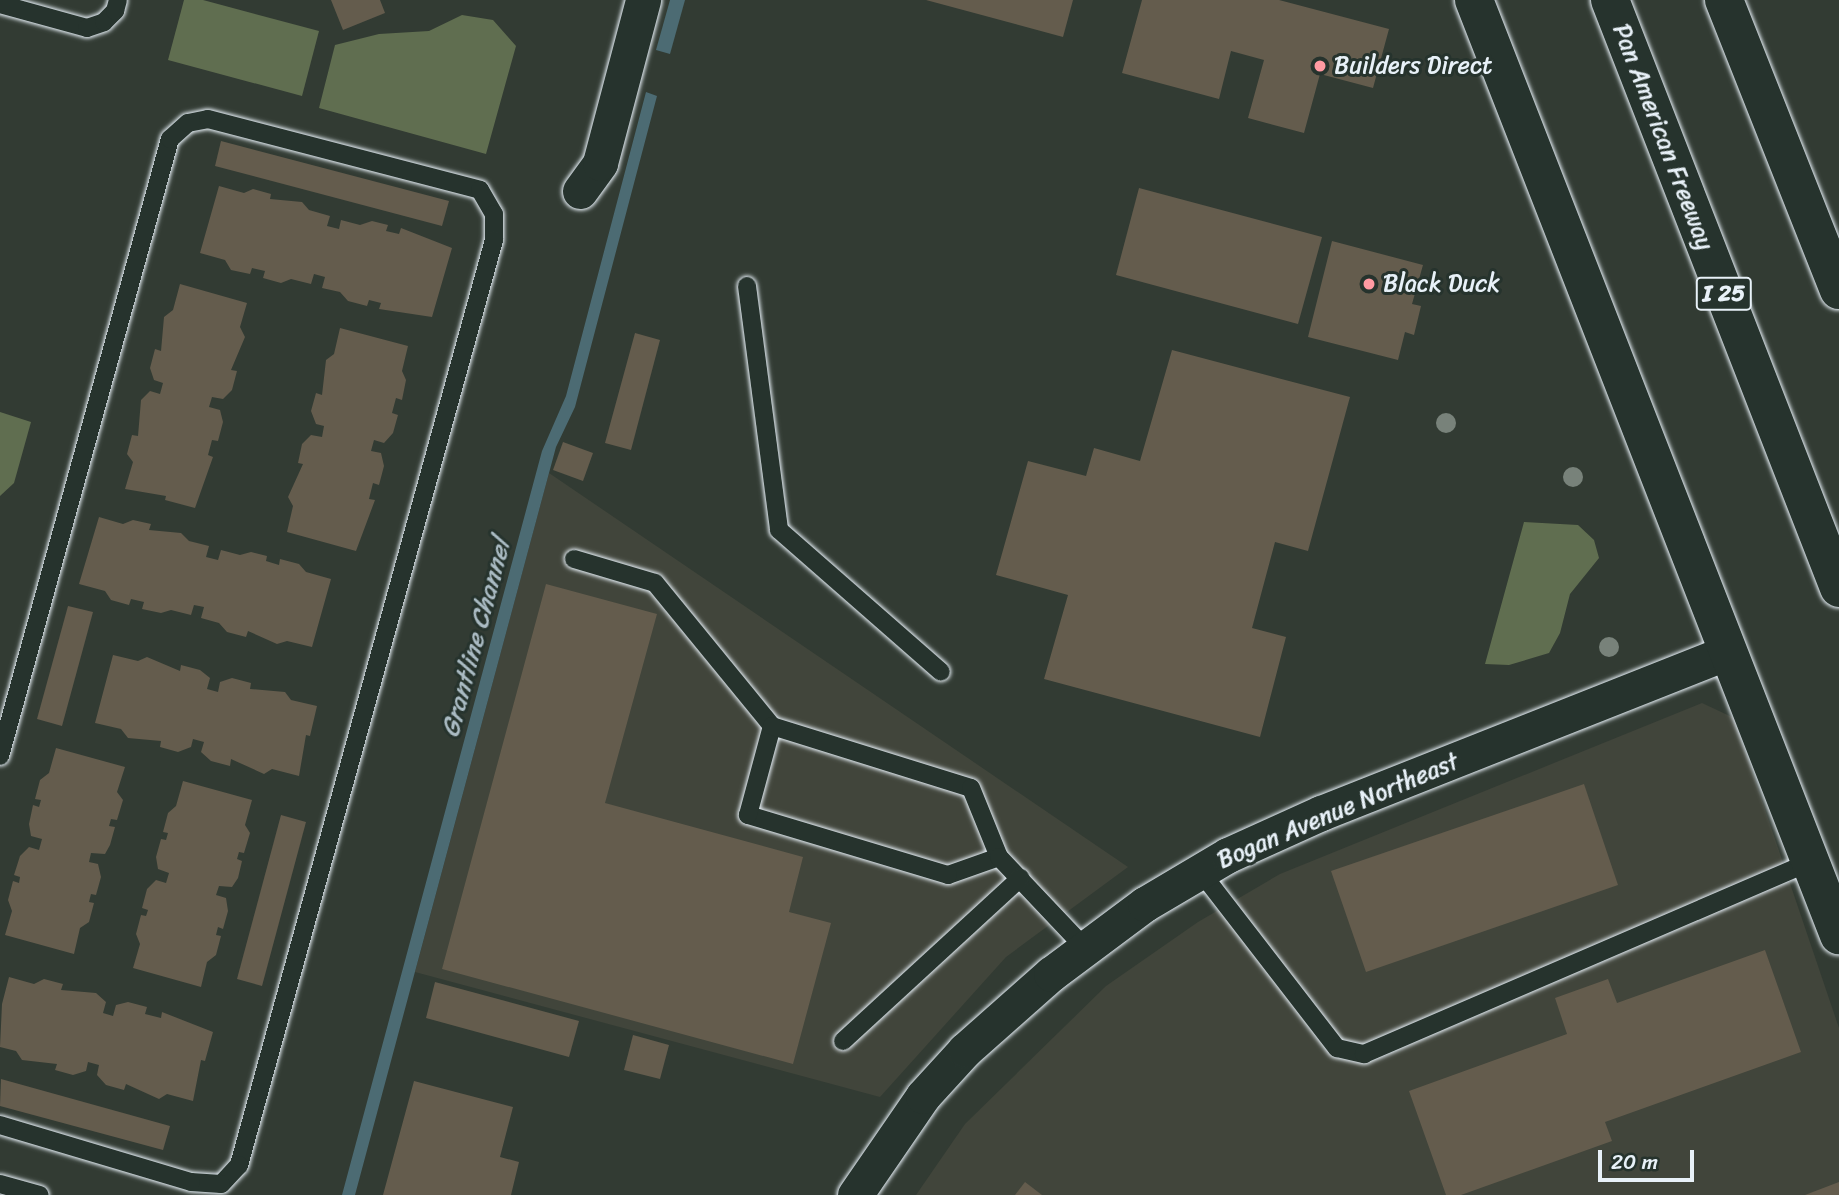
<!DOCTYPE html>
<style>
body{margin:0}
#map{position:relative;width:1839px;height:1195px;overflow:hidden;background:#323b33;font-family:Sriracha,sans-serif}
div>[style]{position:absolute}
.built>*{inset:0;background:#41453b}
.green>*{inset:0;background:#606e50}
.water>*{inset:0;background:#4c6b73}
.building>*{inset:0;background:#645c4d}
.roads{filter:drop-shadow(0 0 2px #e8f1f8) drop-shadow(0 0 2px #e8f1f8)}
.service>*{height:18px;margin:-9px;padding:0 9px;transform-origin:9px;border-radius:9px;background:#26332d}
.minor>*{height:35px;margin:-17.5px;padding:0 17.5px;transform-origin:17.5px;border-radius:17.5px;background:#26332d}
.secondary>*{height:38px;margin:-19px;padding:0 19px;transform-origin:19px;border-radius:19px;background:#26332d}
.motorway>*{height:38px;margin:-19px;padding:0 19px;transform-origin:19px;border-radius:19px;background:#26332d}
.trees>*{width:20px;height:20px;margin:-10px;border-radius:50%;background:#78827a}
.dots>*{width:19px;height:19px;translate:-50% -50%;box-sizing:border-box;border:4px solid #26332d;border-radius:50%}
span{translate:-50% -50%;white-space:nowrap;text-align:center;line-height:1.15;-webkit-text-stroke:6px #26332d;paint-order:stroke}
.shield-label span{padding:2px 5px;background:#26332d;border:2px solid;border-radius:5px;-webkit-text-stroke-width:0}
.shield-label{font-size:23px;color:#e8f1f8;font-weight:700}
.poi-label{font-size:24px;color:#e8f1f8}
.left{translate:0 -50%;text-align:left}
.street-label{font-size:24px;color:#e8f1f8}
.water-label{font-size:26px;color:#aabbc3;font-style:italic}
.scale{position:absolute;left:1598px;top:1150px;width:96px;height:32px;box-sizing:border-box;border:4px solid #e8f1f8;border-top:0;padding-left:9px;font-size:21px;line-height:24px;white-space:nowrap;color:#e8f1f8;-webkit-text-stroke:5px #26332d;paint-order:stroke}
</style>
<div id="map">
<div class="built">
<i style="clip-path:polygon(549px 473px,1128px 867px,1006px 957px,880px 1097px,415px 972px)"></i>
<i style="clip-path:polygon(1702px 703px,1734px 718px,1839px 1028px,1839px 1195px,916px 1195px,965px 1124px,1106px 986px,1198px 922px,1280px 874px)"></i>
</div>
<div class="green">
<i style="clip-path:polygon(184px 0,203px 0,319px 31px,302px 96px,168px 60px)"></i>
<i style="clip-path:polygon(462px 15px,493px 20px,516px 46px,486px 154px,319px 108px,335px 45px,379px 34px,429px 31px)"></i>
<i style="clip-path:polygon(0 412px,31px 422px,14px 483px,0 496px)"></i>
<i style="clip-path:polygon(1524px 522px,1578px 525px,1594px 540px,1599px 558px,1570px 594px,1560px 633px,1549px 653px,1509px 665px,1485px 664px)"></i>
</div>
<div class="water">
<i style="clip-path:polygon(670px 0,685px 0,670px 54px,656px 50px)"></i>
<i style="clip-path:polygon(646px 92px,657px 96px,575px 407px,556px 447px,355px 1195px,342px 1195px,542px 451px,566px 396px)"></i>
</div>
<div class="building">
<i style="clip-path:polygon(331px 0,380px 0,385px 13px,343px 30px)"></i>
<i style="clip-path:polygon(926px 0,1073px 0,1063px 37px)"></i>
<i style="clip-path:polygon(1142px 0,1279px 0,1389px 29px,1373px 88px,1320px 74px,1304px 133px,1248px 118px,1264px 60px,1231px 51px,1219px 99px,1122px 73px)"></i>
<i style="clip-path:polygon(221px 141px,449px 201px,442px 226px,215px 166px)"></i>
<i style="clip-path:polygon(219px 186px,244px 193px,253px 189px,271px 194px,270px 199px,302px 202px,309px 210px,330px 216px,327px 226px,339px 229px,341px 220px,360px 225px,372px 221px,388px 225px,386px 231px,399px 234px,401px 228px,452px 248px,432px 317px,379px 309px,381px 303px,369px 300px,367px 306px,348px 301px,340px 292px,322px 288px,325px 277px,314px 274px,311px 284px,291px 279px,281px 283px,263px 278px,265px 271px,252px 268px,250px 274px,231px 270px,225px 260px,200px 253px)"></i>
<i style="clip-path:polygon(1139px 188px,1322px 237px,1298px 324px,1116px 275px)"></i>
<i style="clip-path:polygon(1332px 241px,1423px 265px,1412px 304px,1421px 306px,1414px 335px,1405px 332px,1398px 360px,1308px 337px)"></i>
<i style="clip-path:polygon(180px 284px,247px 303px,240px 327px,245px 337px,231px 370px,237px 371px,232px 390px,223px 399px,212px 397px,209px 407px,220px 410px,223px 422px,218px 441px,212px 440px,208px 455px,213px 457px,195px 508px,165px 500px,166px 496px,125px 489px,133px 462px,127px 454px,132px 435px,138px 436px,141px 400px,150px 391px,160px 394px,163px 383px,154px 380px,150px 368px,155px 349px,161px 351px,164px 317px,173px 310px)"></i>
<i style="clip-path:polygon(340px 328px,408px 346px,402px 371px,406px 380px,402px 400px,396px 398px,392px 413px,398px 415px,393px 433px,384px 443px,374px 440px,371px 451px,381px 453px,384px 466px,379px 485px,373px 483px,369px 499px,375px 500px,356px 551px,287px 532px,293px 506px,288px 497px,303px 464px,298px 463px,302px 444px,311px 435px,322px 437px,324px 426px,316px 424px,311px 411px,316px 393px,322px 395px,326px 360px,334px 354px)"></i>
<i style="clip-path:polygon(635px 333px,660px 340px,631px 450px,605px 443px)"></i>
<i style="clip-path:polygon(1172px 350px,1350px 397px,1308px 551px,1275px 542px,1252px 628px,1286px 637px,1260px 737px,1044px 679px,1068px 595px,996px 575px,1028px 461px,1086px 476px,1094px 448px,1140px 461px)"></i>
<i style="clip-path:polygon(563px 442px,593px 453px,583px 481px,553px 470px)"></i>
<i style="clip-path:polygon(99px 517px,123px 524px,133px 520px,151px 524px,149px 530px,181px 533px,189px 541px,209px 546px,206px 557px,218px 560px,221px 550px,240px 555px,251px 552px,267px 556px,266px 561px,279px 565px,280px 559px,299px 564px,306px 572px,331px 579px,312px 647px,287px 641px,277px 644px,248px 631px,246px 637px,227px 632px,219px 623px,201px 618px,204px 607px,194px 605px,191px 615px,171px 610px,161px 613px,142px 609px,144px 602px,131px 599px,129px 605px,111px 600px,105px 591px,79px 584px)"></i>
<i style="clip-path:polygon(546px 584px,657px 614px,605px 803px,803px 857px,789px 912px,831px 923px,793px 1064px,442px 969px)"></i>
<i style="clip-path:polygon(68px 606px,93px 612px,62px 726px,37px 719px)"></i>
<i style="clip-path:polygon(113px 655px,138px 661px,147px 657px,180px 671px,181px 665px,200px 670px,210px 678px,207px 689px,218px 692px,220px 682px,232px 678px,251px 683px,250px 689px,285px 692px,291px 700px,317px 706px,310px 736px,306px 735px,299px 776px,272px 769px,264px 774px,231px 759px,230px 766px,211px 761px,201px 752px,204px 742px,193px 739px,191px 747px,178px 752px,160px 747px,161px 741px,128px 738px,121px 729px,95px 723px)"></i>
<i style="clip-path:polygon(56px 748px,125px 767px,117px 792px,123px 800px,117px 820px,111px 819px,109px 826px,115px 827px,110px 845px,105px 854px,91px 853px,89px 862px,98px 864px,101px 877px,96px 895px,91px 894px,89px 902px,94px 903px,89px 922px,80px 928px,74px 954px,5px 935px,12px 911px,8px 900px,13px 881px,19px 883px,20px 877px,14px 875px,20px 856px,29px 847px,39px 850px,42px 839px,31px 836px,29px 824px,33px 805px,39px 807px,41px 800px,35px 799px,40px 780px,49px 773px)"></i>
<i style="clip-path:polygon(183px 781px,252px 800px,245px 825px,250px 833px,244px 853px,239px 852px,237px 859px,242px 861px,238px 878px,232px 887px,219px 886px,216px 895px,226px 898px,228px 911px,223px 929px,218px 927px,216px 935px,221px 936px,216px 955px,207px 962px,201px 987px,133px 968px,140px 944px,136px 934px,141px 915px,146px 916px,148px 910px,142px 908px,147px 889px,156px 880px,166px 883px,169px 873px,158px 869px,156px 857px,161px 839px,166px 840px,168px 833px,163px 832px,168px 813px,176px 806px)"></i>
<i style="clip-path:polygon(1584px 784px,1618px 885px,1366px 972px,1331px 871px)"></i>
<i style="clip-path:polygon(281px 815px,306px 822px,262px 986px,237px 979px)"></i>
<i style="clip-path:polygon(1765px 950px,1801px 1052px,1605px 1122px,1612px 1141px,1461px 1195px,1446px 1195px,1409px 1091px,1567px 1034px,1555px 998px,1608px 979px,1617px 1003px)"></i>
<i style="clip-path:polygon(9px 977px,34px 984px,44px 979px,63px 984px,61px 990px,96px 993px,106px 1002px,103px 1013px,113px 1016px,116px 1005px,128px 1002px,147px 1007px,145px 1014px,161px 1018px,162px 1012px,213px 1032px,205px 1061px,201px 1060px,193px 1101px,167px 1094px,159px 1099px,126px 1084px,124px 1090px,106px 1085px,97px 1075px,99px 1065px,88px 1062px,86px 1071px,73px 1075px,55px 1070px,57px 1064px,22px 1060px,16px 1051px,0 1047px,2px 1004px)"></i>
<i style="clip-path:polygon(435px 982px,579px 1021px,569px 1057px,426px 1018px)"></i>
<i style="clip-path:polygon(633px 1035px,669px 1045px,660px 1079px,624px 1070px)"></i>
<i style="clip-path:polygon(1px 1079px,170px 1126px,163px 1150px,0 1106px)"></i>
<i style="clip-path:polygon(414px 1081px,513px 1107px,500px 1157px,519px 1162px,511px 1195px,383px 1195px)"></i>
<i style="clip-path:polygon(1025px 1182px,1042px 1195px,1015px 1195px)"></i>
<i style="clip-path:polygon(1839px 1182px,1839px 1195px,1805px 1195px)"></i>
</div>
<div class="roads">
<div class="service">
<i style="left:0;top:4px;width:90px;rotate:15.4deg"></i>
<i style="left:87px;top:28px;width:18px;rotate:-19deg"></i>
<i style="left:104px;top:22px;width:16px;rotate:-45deg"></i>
<i style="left:115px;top:11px;width:11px;rotate:-75deg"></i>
<i style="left:747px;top:286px;width:246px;rotate:82.5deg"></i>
<i style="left:779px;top:530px;width:215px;rotate:41.2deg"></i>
<i style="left:574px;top:559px;width:84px;rotate:16.5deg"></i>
<i style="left:655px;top:583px;width:185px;rotate:50.7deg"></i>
<i style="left:0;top:756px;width:640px;rotate:-74.6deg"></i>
<i style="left:170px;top:139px;width:24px;rotate:-42deg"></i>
<i style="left:188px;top:123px;width:20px;rotate:-11deg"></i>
<i style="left:208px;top:119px;width:281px;rotate:14.6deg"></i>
<i style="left:480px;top:190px;width:28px;rotate:60deg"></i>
<i style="left:494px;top:214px;width:26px;rotate:90deg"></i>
<i style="left:494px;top:240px;width:960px;rotate:105.41deg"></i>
<i style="left:239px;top:1165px;width:26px;rotate:133deg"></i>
<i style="left:221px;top:1184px;width:30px;rotate:-176deg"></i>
<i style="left:191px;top:1182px;width:199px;rotate:-163.4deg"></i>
<i style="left:999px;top:857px;width:54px;rotate:160.6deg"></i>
<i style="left:948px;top:875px;width:209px;rotate:-163.3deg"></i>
<i style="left:748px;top:815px;width:92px;rotate:-74.9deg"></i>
<i style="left:772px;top:726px;width:208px;rotate:17.3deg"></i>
<i style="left:971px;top:788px;width:74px;rotate:67.9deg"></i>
<i style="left:999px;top:857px;width:127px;rotate:46.6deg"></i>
<i style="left:1200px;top:871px;width:224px;rotate:52.3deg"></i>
<i style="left:1337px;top:1048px;width:28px;rotate:13deg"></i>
<i style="left:1364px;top:1054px;width:486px;rotate:-23.3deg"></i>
<i style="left:843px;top:1041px;width:241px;rotate:-42.6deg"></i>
<i style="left:0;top:1184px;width:41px;rotate:15.4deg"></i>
</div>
<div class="minor">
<i style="left:580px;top:191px;width:34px;rotate:-54deg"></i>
<i style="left:600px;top:163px;width:169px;rotate:-75.2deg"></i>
<i style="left:855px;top:1195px;width:120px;rotate:-55.5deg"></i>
<i style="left:923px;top:1096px;width:62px;rotate:-47.6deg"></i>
<i style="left:965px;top:1050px;width:115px;rotate:-41.5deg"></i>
<i style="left:1051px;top:974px;width:117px;rotate:-36.7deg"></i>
<i style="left:1145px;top:904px;width:96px;rotate:-30.6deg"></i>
<i style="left:1228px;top:855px;width:102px;rotate:-24.3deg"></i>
<i style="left:1321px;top:813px;width:435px;rotate:-21.6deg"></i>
</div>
<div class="secondary">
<i style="left:1474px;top:0;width:1004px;rotate:68.68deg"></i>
</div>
<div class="motorway">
<i style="left:1610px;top:0;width:631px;rotate:68.72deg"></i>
<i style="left:1724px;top:0;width:312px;rotate:68.4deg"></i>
</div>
</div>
<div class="trees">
<i style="left:1446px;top:423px"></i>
<i style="left:1573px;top:477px"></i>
<i style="left:1609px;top:647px"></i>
</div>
<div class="dots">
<i style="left:1320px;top:66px;background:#ff9aa2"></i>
<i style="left:1369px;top:284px;background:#ff9aa2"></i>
</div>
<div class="shield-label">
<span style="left:1724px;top:294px">I 25</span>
</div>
<div class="poi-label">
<span class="left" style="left:1334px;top:66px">Builders Direct</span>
<span class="left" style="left:1383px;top:284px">Black Duck</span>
</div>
<div class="street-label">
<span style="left:1663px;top:137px;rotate:69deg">Pan American Freeway</span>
<span style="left:1338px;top:811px;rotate:-23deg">Bogan Avenue Northeast</span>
</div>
<div class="water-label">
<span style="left:476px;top:638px;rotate:-75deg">Grantline Channel</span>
</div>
<div class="scale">20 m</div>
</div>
